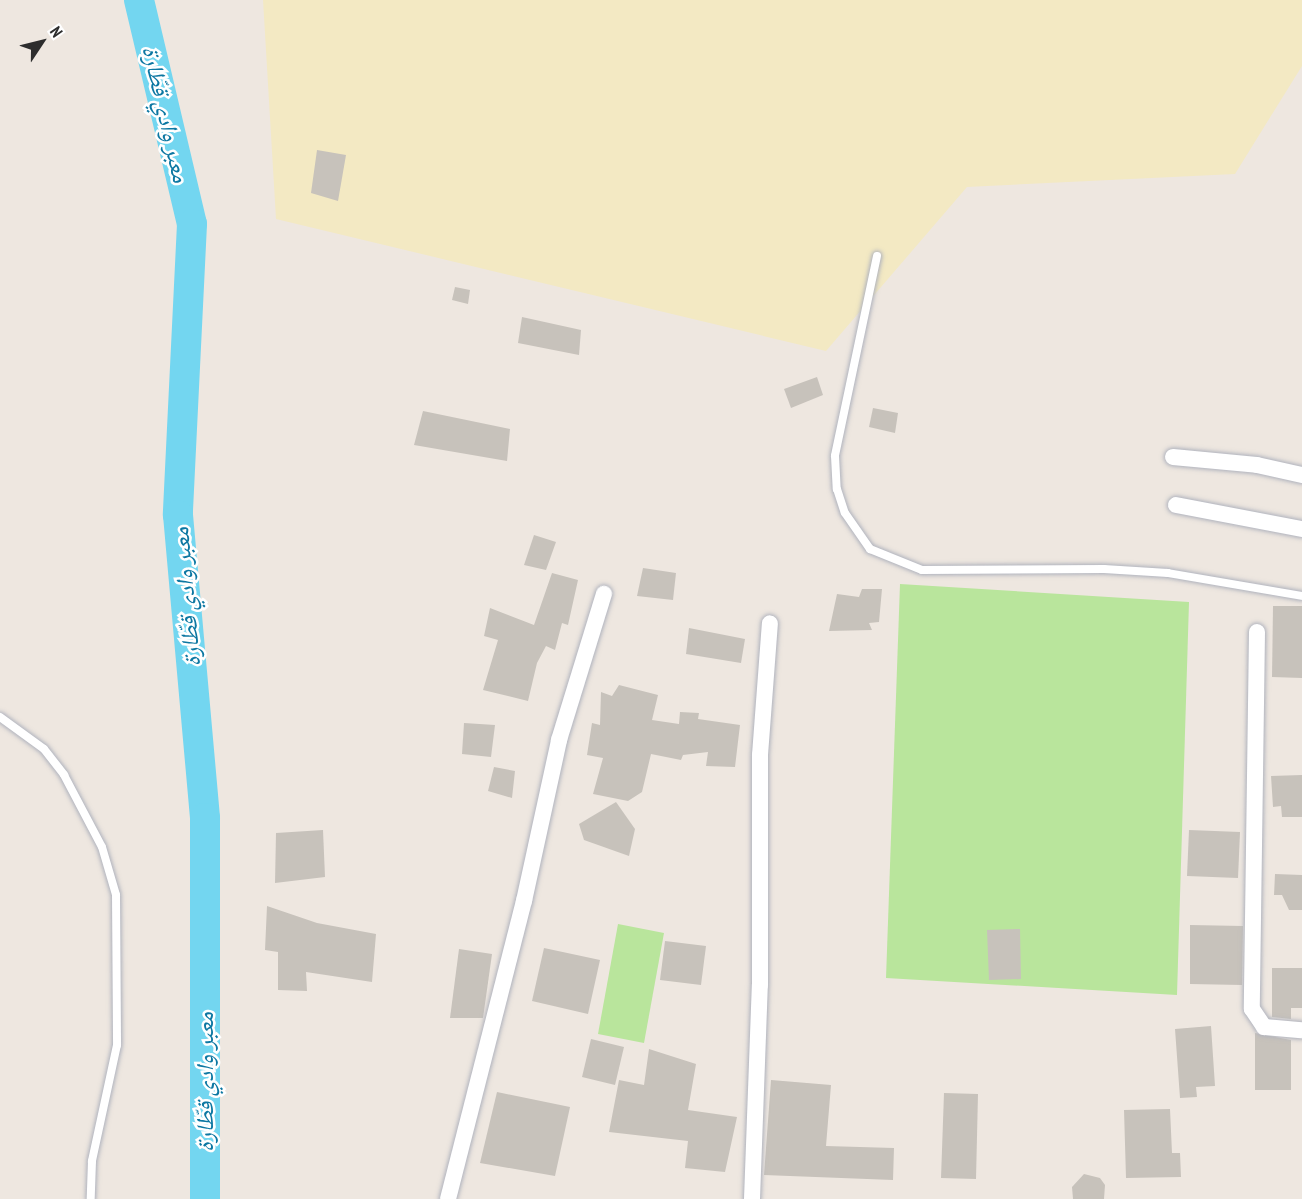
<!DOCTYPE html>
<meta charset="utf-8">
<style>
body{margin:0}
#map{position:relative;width:1302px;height:1199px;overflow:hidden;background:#eee7e0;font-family:"PT Sans Narrow","Noto Naskh Arabic",sans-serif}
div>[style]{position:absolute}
.green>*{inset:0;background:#b9e59c}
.sand>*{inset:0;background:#f3e9c3}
.river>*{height:30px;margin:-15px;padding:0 15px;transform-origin:15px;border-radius:15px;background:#73d6f0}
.building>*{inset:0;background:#c7c2bb}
.roads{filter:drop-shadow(0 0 2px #b0b3bd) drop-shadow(0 0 2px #b0b3bd)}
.lane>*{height:8px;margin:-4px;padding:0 4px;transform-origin:4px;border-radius:4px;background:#fff}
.street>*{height:16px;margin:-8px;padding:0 8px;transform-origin:8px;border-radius:8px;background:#fff}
span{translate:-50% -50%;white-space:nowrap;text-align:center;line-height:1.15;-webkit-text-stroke:5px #fff;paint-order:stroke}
.water-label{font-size:24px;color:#0c77a2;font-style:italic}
.north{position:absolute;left:12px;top:12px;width:60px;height:60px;-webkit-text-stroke:4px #fff;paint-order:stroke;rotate:55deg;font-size:16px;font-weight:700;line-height:24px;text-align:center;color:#2d2d2d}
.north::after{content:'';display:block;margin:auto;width:21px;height:27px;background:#2d2d2d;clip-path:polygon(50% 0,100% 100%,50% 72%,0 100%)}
</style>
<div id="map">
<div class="green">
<i style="clip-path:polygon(900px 584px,1189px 602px,1177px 995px,886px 978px)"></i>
<i style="clip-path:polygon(618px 924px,664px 933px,644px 1043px,598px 1034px)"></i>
</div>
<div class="sand">
<i style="clip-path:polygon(263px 0,1302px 0,1302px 66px,1235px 174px,967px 187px,826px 351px,276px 219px)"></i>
</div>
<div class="river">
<i style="left:139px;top:0;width:230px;rotate:76.7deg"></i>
<i style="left:192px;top:224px;width:291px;rotate:92.8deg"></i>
<i style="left:178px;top:515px;width:304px;rotate:84.9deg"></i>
<i style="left:205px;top:818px;width:381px;rotate:90deg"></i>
</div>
<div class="building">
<i style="clip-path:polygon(317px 150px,346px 155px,338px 201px,311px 193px)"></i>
<i style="clip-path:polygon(455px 287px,470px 290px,468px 304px,452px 300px)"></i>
<i style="clip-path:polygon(522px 317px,581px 330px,579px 355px,518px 343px)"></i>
<i style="clip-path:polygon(817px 377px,823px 395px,791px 408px,784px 389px)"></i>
<i style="clip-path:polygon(873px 408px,898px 413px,895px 433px,869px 427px)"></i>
<i style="clip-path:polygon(423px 411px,510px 429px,507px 461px,414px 445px)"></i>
<i style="clip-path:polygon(534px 535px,556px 542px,546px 570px,524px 565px)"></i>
<i style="clip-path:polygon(643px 568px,676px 573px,673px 600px,637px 596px)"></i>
<i style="clip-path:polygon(552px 573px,578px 580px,568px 625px,562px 623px,555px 650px,546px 646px,537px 663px,528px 701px,483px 690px,498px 640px,484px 636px,490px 608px,534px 625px)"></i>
<i style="clip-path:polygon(862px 589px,882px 589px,879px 622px,869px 623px,872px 630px,829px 631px,837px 594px,859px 597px)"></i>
<i style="clip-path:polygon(1273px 606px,1302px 606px,1302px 678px,1272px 677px)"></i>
<i style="clip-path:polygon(689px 628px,745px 639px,741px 663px,686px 654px)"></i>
<i style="clip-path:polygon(619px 685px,658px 695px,652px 720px,679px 724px,680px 712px,699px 713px,698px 719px,740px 725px,735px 767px,706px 766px,708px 752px,683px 755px,681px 760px,651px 754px,642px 792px,628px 801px,593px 794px,603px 758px,587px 755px,592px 723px,600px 725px,601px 692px,612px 696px)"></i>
<i style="clip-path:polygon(464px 723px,495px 725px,491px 757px,462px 754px)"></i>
<i style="clip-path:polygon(494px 767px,515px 771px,512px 798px,488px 791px)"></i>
<i style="clip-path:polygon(1302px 775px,1302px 817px,1282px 817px,1281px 806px,1273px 807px,1271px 776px)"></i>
<i style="clip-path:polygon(616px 802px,635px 829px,629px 856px,584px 840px,579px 824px)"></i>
<i style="clip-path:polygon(323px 830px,325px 877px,275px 883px,276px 833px)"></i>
<i style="clip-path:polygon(1189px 830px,1240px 832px,1238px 878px,1187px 876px)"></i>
<i style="clip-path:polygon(1275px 874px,1302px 875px,1302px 910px,1289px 910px,1282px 895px,1274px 895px)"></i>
<i style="clip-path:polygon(267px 906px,317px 923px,376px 934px,372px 982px,306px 972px,307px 991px,278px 990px,278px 952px,265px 950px)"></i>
<i style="clip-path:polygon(1190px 925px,1243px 926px,1242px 985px,1190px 984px)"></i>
<i style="clip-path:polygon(1020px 929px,1021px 979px,989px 980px,987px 930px)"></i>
<i style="clip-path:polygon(665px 941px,706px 946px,701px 985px,660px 980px)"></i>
<i style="clip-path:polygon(544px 948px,600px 960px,588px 1014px,532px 1001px)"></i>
<i style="clip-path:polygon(459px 949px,492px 954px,483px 1018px,450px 1018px)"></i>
<i style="clip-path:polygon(1272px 968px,1302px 968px,1302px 1008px,1291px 1008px,1291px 1019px,1272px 1017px)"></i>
<i style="clip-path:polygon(1211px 1026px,1215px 1086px,1196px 1087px,1197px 1097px,1180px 1098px,1175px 1029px)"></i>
<i style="clip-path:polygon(1255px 1033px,1291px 1040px,1291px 1090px,1255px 1090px)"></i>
<i style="clip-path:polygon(591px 1039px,624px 1047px,615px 1085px,582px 1077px)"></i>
<i style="clip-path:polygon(649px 1049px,696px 1064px,688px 1110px,737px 1117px,725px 1172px,685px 1168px,688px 1141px,609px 1132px,619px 1080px,644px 1085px)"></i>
<i style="clip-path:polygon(771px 1080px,831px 1085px,826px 1146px,894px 1148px,893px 1180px,764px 1175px)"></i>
<i style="clip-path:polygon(497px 1092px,570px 1107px,555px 1176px,480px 1163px)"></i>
<i style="clip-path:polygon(944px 1093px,978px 1094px,976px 1179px,941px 1178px)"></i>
<i style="clip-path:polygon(1170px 1109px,1172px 1153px,1180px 1153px,1181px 1177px,1126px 1178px,1124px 1110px)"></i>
<i style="clip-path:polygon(1084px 1174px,1100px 1178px,1105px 1185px,1104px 1199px,1073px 1199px,1072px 1187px)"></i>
</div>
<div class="roads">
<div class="lane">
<i style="left:877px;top:256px;width:204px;rotate:101.9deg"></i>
<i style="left:835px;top:456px;width:33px;rotate:87deg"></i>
<i style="left:837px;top:489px;width:25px;rotate:72deg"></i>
<i style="left:845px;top:513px;width:44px;rotate:55.2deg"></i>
<i style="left:870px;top:549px;width:56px;rotate:22deg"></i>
<i style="left:922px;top:570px;width:182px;rotate:-0.3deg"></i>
<i style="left:1104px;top:569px;width:64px;rotate:3.6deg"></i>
<i style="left:1168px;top:573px;width:136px;rotate:9.7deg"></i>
<i style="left:0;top:717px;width:54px;rotate:36deg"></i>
<i style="left:44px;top:749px;width:33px;rotate:52deg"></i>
<i style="left:64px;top:775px;width:81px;rotate:62.2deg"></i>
<i style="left:102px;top:847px;width:50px;rotate:73.7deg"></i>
<i style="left:116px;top:895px;width:150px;rotate:89.6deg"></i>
<i style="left:117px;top:1045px;width:119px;rotate:102.2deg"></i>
<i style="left:92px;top:1161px;width:38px;rotate:92deg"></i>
</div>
<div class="street">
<i style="left:1173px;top:457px;width:84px;rotate:5.4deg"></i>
<i style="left:1257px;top:465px;width:46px;rotate:12.5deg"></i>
<i style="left:1176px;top:505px;width:128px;rotate:10.8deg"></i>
<i style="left:1257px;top:632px;width:377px;rotate:90.8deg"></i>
<i style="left:1252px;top:1009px;width:22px;rotate:56deg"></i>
<i style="left:1264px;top:1027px;width:38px;rotate:5deg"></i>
<i style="left:448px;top:1199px;width:308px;rotate:-75.7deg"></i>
<i style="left:524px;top:901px;width:165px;rotate:-77.7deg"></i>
<i style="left:559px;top:740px;width:153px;rotate:-72.9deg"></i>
<i style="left:752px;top:1199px;width:214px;rotate:-87.9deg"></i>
<i style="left:760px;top:985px;width:230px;rotate:-90deg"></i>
<i style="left:760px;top:755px;width:132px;rotate:-85.7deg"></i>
</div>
</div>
<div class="water-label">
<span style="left:166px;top:114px;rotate:77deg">معبر وادي قطّارة</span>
<span style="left:186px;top:597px;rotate:-95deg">معبر وادي قطّارة</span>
<span style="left:205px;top:1082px;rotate:-90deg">معبر وادي قطّارة</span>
</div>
<div class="north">N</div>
</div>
